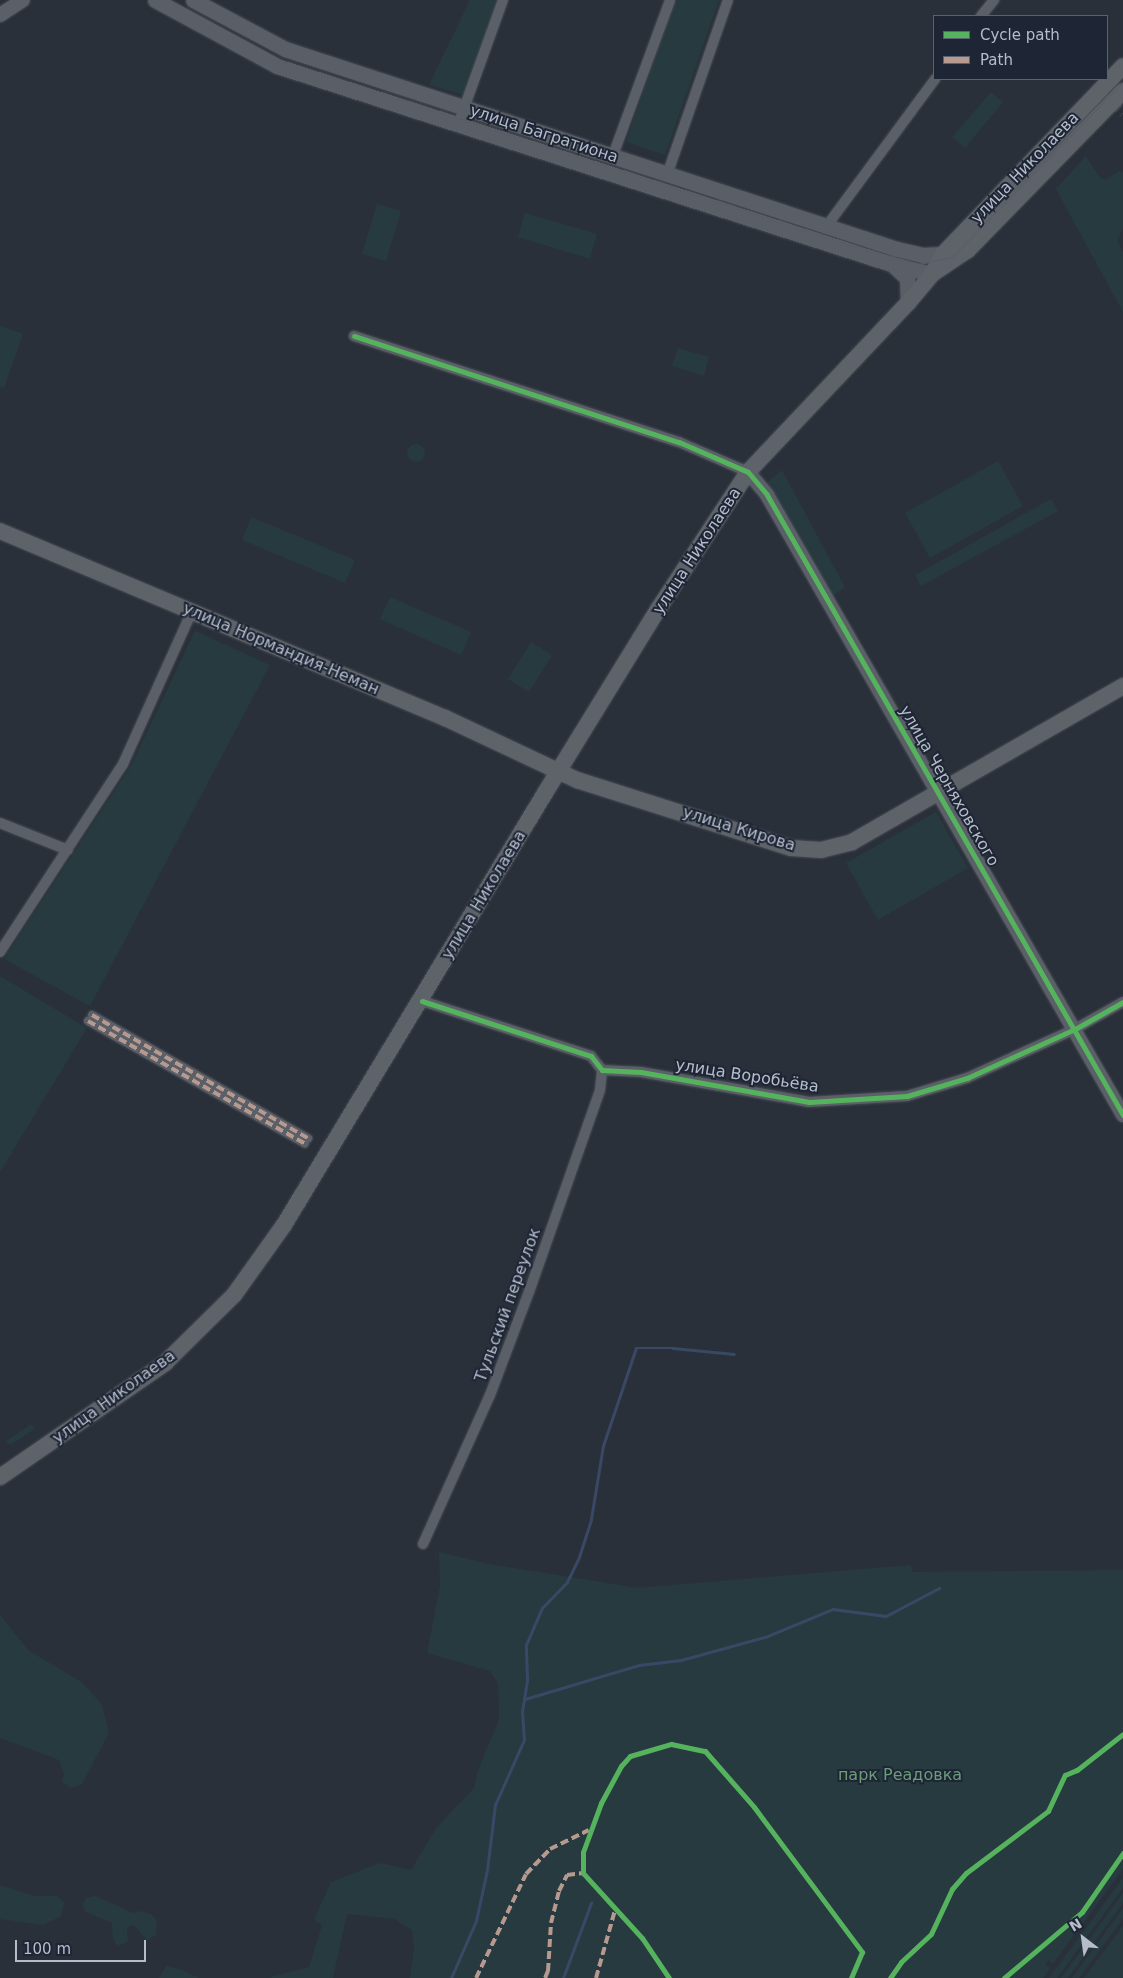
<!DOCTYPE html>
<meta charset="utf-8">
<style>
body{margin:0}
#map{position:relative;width:1123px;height:1978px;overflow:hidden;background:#2a303a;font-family:"DejaVu Sans",sans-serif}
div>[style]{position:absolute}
.green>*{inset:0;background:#273a40}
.round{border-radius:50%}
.stream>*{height:2.5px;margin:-1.25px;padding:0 1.25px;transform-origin:1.25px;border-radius:1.25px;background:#394965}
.minor-tunnel>*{height:10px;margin-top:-5px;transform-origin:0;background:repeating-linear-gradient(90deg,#3f4550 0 10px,transparent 0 15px)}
.roads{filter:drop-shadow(0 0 1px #474b52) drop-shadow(0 0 1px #474b52)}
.pedestrian>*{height:8px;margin:-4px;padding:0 4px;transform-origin:4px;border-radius:4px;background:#5b5f68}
.minor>*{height:10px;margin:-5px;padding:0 5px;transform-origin:5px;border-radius:5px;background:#5b5f68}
.tertiary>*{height:14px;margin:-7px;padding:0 7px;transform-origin:7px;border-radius:7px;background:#5b5f68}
.secondary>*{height:15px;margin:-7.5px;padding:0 7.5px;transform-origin:7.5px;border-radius:7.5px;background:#5a5e66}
.primary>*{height:16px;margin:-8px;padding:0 8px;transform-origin:8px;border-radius:8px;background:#5e6269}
.tram>*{height:1px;margin:-0.5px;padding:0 0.5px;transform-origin:0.5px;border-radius:0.5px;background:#595e66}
.quiet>*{height:4px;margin-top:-2px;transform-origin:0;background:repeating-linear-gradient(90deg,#b69a8f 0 8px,transparent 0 12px)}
.cycleway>*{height:5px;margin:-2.5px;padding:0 2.5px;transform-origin:2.5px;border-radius:2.5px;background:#56b35d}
span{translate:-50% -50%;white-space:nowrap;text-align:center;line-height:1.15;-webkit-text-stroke:4px #1e2635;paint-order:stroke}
.street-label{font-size:16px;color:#b5bcca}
.park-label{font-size:16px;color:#6c9c79}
.legend{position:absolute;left:933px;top:15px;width:175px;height:65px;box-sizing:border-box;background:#1e2635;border:1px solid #5a6271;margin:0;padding:6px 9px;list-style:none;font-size:15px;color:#b5bcca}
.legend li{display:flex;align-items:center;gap:10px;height:25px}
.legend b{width:25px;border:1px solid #5a6271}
.north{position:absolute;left:1058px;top:1913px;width:50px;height:50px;-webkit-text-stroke:4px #1e2635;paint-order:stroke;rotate:330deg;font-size:14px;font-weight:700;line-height:20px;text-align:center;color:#b5bcca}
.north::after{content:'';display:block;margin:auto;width:18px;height:22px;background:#b5bcca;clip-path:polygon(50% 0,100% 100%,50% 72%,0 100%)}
.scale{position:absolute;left:15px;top:1940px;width:131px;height:22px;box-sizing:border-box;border:2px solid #b5bcca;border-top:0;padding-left:6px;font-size:15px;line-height:18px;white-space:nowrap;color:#b5bcca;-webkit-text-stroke:4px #1e2635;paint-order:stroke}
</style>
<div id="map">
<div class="green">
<i style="clip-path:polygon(470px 0,500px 0,464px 95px,429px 85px)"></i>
<i style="clip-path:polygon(675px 0,719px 0,665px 155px,626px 142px)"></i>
<i style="clip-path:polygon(991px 92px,1003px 102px,965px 148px,952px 137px)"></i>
<i style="clip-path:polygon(1086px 156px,1100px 178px,1106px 179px,1120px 171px,1123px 172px,1123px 229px,1117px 240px,1123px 252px,1123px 312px,1056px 189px)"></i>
<i style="clip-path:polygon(377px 204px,401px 211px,386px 261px,362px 254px)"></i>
<i style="clip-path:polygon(525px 213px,597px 234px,590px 259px,518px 237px)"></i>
<i style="clip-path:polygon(0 326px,23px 334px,4px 388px,0 387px)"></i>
<i style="clip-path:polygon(678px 348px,709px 357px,704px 376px,672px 366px)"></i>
<i class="round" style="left:407px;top:444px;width:18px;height:18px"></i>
<i style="clip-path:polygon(998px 461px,1023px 506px,930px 558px,905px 513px)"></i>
<i style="clip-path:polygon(782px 470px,845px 587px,832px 597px,764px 485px)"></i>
<i style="clip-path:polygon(1051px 499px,1058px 511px,921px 586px,915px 575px)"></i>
<i style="clip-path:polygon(251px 517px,355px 560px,345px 583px,242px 540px)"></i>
<i style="clip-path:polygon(390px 597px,471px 632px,461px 655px,380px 619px)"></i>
<i style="clip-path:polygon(195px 631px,270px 665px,90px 1006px,4px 959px,131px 766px)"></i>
<i style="clip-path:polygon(531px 642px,552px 655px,529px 692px,508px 679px)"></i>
<i style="clip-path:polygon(936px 812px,968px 868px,878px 920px,846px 863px)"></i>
<i style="clip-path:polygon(0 976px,87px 1028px,0 1172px)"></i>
<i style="clip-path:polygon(31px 1424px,35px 1429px,10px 1445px,6px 1441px)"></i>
<i style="clip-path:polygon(439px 1552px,489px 1564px,638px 1588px,911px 1565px,912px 1572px,1123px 1570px,1123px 1869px,1081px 1926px,1076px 1924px,1073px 1928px,1077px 1931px,1053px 1964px,1048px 1960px,1045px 1964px,1050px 1968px,1043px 1978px,410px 1978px,414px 1948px,412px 1930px,395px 1919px,347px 1914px,333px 1978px,267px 1978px,309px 1967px,322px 1925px,314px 1920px,331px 1882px,380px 1863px,411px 1870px,437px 1827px,474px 1788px,478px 1770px,499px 1720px,498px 1683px,490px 1671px,427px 1653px,440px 1586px)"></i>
<i style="clip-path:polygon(0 1615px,29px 1651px,82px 1682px,102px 1705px,109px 1733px,82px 1784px,72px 1788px,62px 1782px,64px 1773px,59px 1760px,0 1738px)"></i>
<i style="clip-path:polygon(1123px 1878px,1123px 1888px,1057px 1978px,1049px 1978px)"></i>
<i style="clip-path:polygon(0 1885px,34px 1896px,57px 1896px,64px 1903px,61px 1916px,44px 1925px,0 1919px)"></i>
<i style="clip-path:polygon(1123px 1893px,1123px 1903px,1068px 1978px,1061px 1978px)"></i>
<i style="clip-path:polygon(96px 1896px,133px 1913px,142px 1911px,152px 1915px,157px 1921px,156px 1935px,147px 1940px,134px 1925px,127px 1927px,128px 1942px,118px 1946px,113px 1939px,112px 1923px,86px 1912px,82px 1906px,86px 1898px)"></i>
<i style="clip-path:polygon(1123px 1908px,1123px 1919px,1079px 1978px,1072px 1978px)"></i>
<i style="clip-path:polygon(1123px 1926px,1123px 1978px,1084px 1978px)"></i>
<i style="clip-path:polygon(166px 1966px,182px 1970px,199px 1978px,159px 1978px)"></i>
</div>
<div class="stream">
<i style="left:525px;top:1699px;width:119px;rotate:-16.6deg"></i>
<i style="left:639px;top:1665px;width:42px;rotate:-6.8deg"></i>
<i style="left:681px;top:1660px;width:90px;rotate:-15.4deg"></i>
<i style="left:768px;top:1636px;width:70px;rotate:-22.6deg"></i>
<i style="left:833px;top:1609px;width:53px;rotate:7.5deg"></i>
<i style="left:886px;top:1616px;width:60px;rotate:-27.8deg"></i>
<i style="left:451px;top:1978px;width:62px;rotate:-66.3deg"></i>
<i style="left:476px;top:1921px;width:52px;rotate:-77.8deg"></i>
<i style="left:487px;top:1870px;width:65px;rotate:-83deg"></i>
<i style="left:495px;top:1805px;width:71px;rotate:-66deg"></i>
<i style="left:524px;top:1740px;width:28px;rotate:-94deg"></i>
<i style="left:522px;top:1712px;width:33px;rotate:-81deg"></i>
<i style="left:527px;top:1679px;width:34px;rotate:-92deg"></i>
<i style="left:526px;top:1645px;width:40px;rotate:-66.6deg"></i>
<i style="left:542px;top:1608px;width:36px;rotate:-46deg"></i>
<i style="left:567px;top:1582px;width:28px;rotate:-64deg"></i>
<i style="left:579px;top:1557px;width:40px;rotate:-72deg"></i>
<i style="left:591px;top:1519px;width:74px;rotate:-80.7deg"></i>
<i style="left:603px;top:1446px;width:103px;rotate:-71.4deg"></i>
<i style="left:636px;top:1348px;width:37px"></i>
<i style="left:673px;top:1348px;width:61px;rotate:5.6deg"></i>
<i style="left:563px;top:1978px;width:80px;rotate:-69.5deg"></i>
</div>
<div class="minor-tunnel">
<i style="left:1112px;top:102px;width:16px;rotate:45deg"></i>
</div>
<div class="roads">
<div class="pedestrian">
<i style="left:92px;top:1015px;width:249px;rotate:29.7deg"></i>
<i style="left:88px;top:1021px;width:249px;rotate:29.5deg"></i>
</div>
<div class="minor">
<i style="left:981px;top:16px;width:21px;rotate:-51deg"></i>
<i style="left:458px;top:125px;width:133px;rotate:-70.2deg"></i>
<i style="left:612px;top:158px;width:168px;rotate:-69.8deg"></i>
<i style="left:667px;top:175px;width:185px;rotate:-70.8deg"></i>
<i style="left:826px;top:227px;width:184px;rotate:-53.6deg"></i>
<i style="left:354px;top:336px;width:342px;rotate:18.1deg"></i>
<i style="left:679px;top:442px;width:75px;rotate:23.5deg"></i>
<i style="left:0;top:823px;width:73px;rotate:21.7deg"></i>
<i style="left:0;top:952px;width:225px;rotate:-56.8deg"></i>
<i style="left:123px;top:764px;width:168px;rotate:-65.7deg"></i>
<i style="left:422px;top:1001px;width:178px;rotate:18deg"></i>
<i style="left:591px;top:1056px;width:18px;rotate:52deg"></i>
<i style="left:602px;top:1070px;width:39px;rotate:3deg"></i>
<i style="left:641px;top:1072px;width:171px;rotate:10.1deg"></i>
<i style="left:809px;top:1102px;width:98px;rotate:-3.5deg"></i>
<i style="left:907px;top:1096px;width:63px;rotate:-16.7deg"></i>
<i style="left:967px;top:1078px;width:119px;rotate:-24.4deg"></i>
<i style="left:1075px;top:1029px;width:55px;rotate:-29.4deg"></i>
<i style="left:423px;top:1544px;width:163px;rotate:-65.8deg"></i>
<i style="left:490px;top:1395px;width:110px;rotate:-69.3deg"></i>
<i style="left:529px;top:1292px;width:214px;rotate:-70.6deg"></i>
<i style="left:600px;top:1090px;width:20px;rotate:-84deg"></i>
</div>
<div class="tertiary">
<i style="left:0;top:15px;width:27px;rotate:-33deg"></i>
<i style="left:748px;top:472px;width:30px;rotate:50deg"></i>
<i style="left:767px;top:495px;width:715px;rotate:60.14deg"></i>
</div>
<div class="secondary">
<i style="left:155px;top:0;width:139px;rotate:28.4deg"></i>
<i style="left:277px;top:66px;width:645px;rotate:17.87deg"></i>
<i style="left:891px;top:264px;width:42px;rotate:13.7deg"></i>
<i style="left:193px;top:0;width:104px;rotate:28deg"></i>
<i style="left:285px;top:49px;width:644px;rotate:18.1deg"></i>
<i style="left:897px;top:249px;width:26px;rotate:13deg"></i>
<i style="left:922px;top:255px;width:21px;rotate:-3deg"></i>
<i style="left:895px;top:267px;width:16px;rotate:43deg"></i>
<i style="left:907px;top:278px;width:25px;rotate:88deg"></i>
</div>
<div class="primary">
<i style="left:932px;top:274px;width:43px;rotate:-33.7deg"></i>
<i style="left:968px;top:250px;width:222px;rotate:-45.7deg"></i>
<i style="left:0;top:531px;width:483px;rotate:22.8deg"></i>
<i style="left:445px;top:718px;width:146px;rotate:25.2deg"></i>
<i style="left:577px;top:780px;width:225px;rotate:17.6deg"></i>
<i style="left:791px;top:848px;width:30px;rotate:4deg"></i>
<i style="left:821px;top:850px;width:32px;rotate:-14deg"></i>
<i style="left:852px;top:842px;width:313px;rotate:-29.9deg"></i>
<i style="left:0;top:1477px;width:201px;rotate:-34.6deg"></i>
<i style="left:165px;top:1363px;width:97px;rotate:-44.6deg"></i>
<i style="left:234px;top:1295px;width:86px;rotate:-54.5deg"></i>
<i style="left:284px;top:1225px;width:505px;rotate:-58.86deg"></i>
<i style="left:545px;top:793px;width:217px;rotate:-58.4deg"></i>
<i style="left:659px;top:608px;width:163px;rotate:-56.8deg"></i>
<i style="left:748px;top:472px;width:233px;rotate:-46.6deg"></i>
<i style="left:908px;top:303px;width:38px;rotate:-50deg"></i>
<i style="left:932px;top:274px;width:23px;rotate:-61deg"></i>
<i style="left:943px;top:254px;width:260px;rotate:-46.2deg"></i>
</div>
</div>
<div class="tram">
<i style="left:169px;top:0;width:128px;rotate:28.6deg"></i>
<i style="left:281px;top:61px;width:584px;rotate:17.94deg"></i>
<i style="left:837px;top:241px;width:85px;rotate:15.7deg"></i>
<i style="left:919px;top:264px;width:34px;rotate:-12deg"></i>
<i style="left:952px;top:257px;width:245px;rotate:-45.7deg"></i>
</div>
<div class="quiet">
<i style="left:92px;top:1015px;width:249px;rotate:29.7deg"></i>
<i style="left:88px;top:1021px;width:249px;rotate:29.5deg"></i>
<i style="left:476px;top:1978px;width:115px;rotate:-64.3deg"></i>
<i style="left:526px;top:1874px;width:35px;rotate:-46deg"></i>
<i style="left:550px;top:1849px;width:43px;rotate:-26deg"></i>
<i style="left:545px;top:1978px;width:8px;rotate:-67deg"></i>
<i style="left:548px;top:1971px;width:48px;rotate:-86.4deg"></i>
<i style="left:551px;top:1923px;width:33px;rotate:-76deg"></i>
<i style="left:559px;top:1891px;width:18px;rotate:-63deg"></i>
<i style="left:567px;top:1875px;width:16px;rotate:-7deg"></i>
<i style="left:596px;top:1978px;width:71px;rotate:-74.4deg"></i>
</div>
<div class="cycleway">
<i style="left:354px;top:336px;width:342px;rotate:18.1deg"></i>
<i style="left:679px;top:442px;width:75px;rotate:23.5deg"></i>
<i style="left:748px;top:472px;width:30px;rotate:50deg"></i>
<i style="left:767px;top:495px;width:715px;rotate:60.14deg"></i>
<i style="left:422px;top:1001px;width:178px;rotate:18deg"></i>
<i style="left:591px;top:1056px;width:18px;rotate:52deg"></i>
<i style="left:602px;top:1070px;width:39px;rotate:3deg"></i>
<i style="left:641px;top:1072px;width:171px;rotate:10.1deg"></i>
<i style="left:809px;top:1102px;width:98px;rotate:-3.5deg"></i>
<i style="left:907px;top:1096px;width:63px;rotate:-16.7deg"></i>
<i style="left:967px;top:1078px;width:119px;rotate:-24.4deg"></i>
<i style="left:1075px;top:1029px;width:55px;rotate:-29.4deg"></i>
<i style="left:669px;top:1978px;width:48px;rotate:-124deg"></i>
<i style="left:642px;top:1938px;width:88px;rotate:-132.2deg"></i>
<i style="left:583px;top:1873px;width:21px;rotate:-90deg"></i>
<i style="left:583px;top:1852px;width:52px;rotate:-69.8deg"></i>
<i style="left:601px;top:1803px;width:42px;rotate:-61.6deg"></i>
<i style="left:621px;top:1766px;width:13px;rotate:-48deg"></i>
<i style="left:630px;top:1756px;width:43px;rotate:-16.3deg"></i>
<i style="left:671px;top:1744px;width:35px;rotate:12deg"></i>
<i style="left:705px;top:1751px;width:74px;rotate:48.8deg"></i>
<i style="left:754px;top:1807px;width:181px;rotate:53.3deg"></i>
<i style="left:862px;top:1952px;width:28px;rotate:113deg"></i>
<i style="left:890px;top:1978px;width:19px;rotate:-55deg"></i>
<i style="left:901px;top:1962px;width:41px;rotate:-43deg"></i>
<i style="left:931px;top:1934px;width:50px;rotate:-65deg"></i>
<i style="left:952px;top:1889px;width:21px;rotate:-49deg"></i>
<i style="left:966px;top:1873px;width:103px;rotate:-37.1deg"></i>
<i style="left:1048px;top:1811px;width:40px;rotate:-65deg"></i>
<i style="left:1065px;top:1775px;width:13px;rotate:-23deg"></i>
<i style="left:1077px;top:1770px;width:58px;rotate:-38deg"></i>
<i style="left:1004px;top:1978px;width:102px;rotate:-40.2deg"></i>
<i style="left:1082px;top:1912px;width:72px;rotate:-55.2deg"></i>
</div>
<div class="street-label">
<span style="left:544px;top:134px;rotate:18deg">улица Багратиона</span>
<span style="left:1025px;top:168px;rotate:-46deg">улица Николаева</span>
<span style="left:697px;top:551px;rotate:-57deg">улица Николаева</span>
<span style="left:281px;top:649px;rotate:23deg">улица Нормандия-Неман</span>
<span style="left:949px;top:786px;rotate:60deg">улица Черняховского</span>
<span style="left:739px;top:829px;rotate:17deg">улица Кирова</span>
<span style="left:484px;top:895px;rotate:-59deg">улица Николаева</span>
<span style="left:747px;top:1076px;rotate:9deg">улица Воробьёва</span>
<span style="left:508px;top:1305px;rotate:-70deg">Тульский переулок</span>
<span style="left:114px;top:1397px;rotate:-36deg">улица Николаева</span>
</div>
<div class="park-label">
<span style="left:900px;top:1775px">парк Реадовка</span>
</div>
<ul class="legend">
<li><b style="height:6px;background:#56b35d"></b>Cycle path</li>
<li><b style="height:6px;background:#b69a8f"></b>Path</li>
</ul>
<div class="north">N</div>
<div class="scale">100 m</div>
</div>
